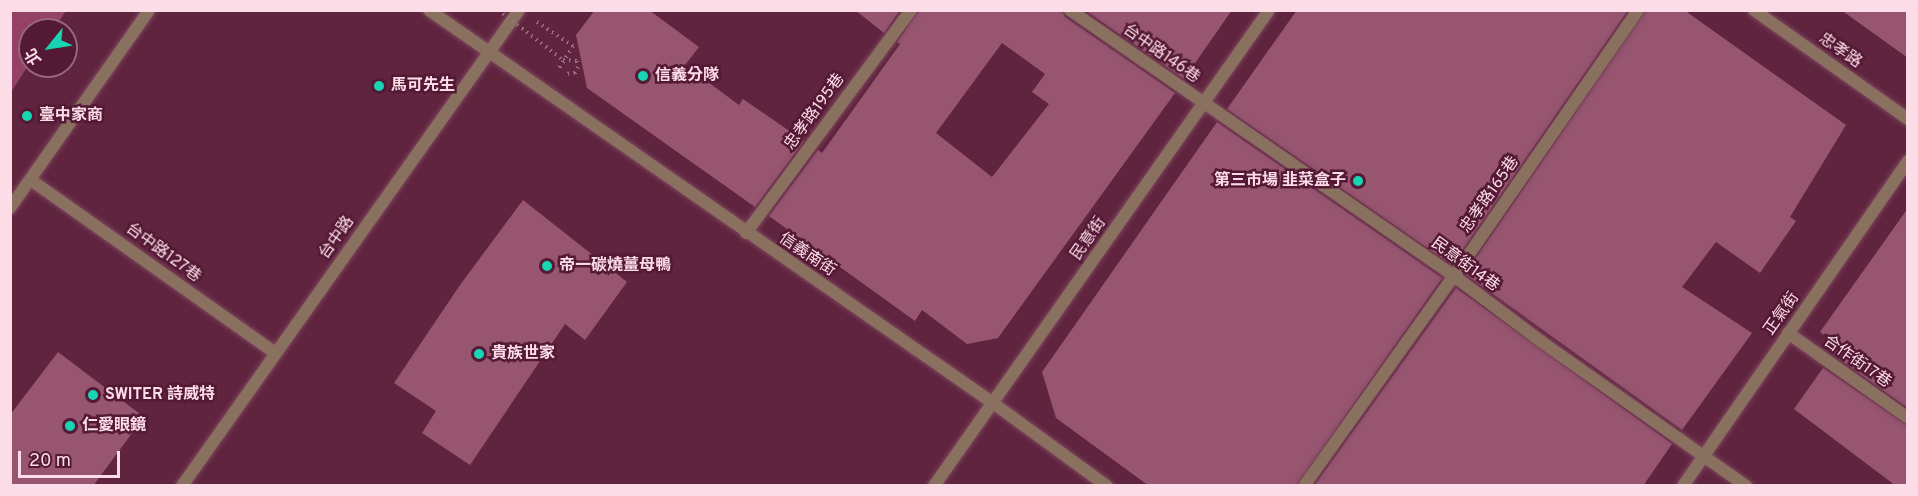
<!DOCTYPE html>
<meta charset="utf-8">
<style>
body{margin:0}
#map{position:relative;width:1918px;height:496px;overflow:hidden;background:#60243f;font-family:Overpass,"Noto Sans TC",sans-serif}
div>[style]{position:absolute}
.green>*{inset:0;background:#944165}
.building>*{inset:0;background:#975570}
.path>*{height:4px;margin-top:-2px;transform-origin:0;background:repeating-linear-gradient(90deg,#a07084 0 1.5px,transparent 0 6px)}
.roads{filter:drop-shadow(0 0 2px #7c455d) drop-shadow(0 0 2px #7c455d)}
.service>*{height:12px;margin:-6px;padding:0 6px;transform-origin:6px;border-radius:6px;background:#8a705f}
.minor>*{height:12px;margin:-6px;padding:0 6px;transform-origin:6px;border-radius:6px;background:#8a705f}
.tertiary>*{height:12px;margin:-6px;padding:0 6px;transform-origin:6px;border-radius:6px;background:#8a705f}
.path-bridge>*{height:4px;margin-top:-2px;transform-origin:0;background:repeating-linear-gradient(90deg,#a07084 0 1.5px,transparent 0 6px)}
.dots>*{width:16px;height:16px;translate:-50% -50%;box-sizing:border-box;border:3px solid #541934;border-radius:50%}
span{translate:-50% -50%;white-space:nowrap;text-align:center;line-height:1.15;-webkit-text-stroke:5px #541934;paint-order:stroke}
.street-label{font-size:16px;color:#fcdce7}
.poi-label{font-size:16px;color:#fcdce7;font-weight:700}
.left{translate:0 -50%;text-align:left}
.right{translate:-100% -50%;text-align:right}
.frame{position:absolute;inset:0;border:12px solid #fcdce7;pointer-events:none}
.north{position:absolute;left:18px;top:18px;width:60px;height:60px;box-sizing:border-box;background:#541934;border:2px solid #97677c;border-radius:50%;rotate:240deg;font-size:16px;font-weight:700;line-height:24px;text-align:center;color:#fcdce7}
.north::after{content:'';display:block;margin:auto;width:21px;height:27px;background:#17d5b2;clip-path:polygon(50% 0,100% 100%,50% 72%,0 100%)}
.scale{position:absolute;left:18px;top:451px;width:102px;height:27px;box-sizing:border-box;border:3px solid #fcdce7;border-top:0;padding-left:8px;font-size:18px;line-height:21px;white-space:nowrap;color:#fcdce7;-webkit-text-stroke:4px #541934;paint-order:stroke}
</style>
<div id="map">
<div class="green">
<i style="clip-path:polygon(11px 10px,66px 11px,53px 30px,30px 30px,30px 63px,11px 92px)"></i>
</div>
<div class="building">
<i style="clip-path:polygon(595px 10px,649px 10px,699px 47px,685px 65px,739px 105px,743px 99px,804px 141px,755px 207px,587px 88px,576px 35px)"></i>
<i style="clip-path:polygon(855px 10px,900px 10px,884px 33px)"></i>
<i style="clip-path:polygon(evenodd,919px 10px,1062px 10px,1065px 17px,1175px 93px,998px 338px,967px 344px,922px 310px,915px 321px,769px 216px,818px 150px,822px 153px,900px 44px,897px 42px,919px 10px,1002px 43px,1045px 74px,1032px 92px,1049px 104px,992px 177px,936px 133px,1002px 43px)"></i>
<i style="clip-path:polygon(1085px 10px,1232px 10px,1184px 79px)"></i>
<i style="clip-path:polygon(1297px 10px,1628px 10px,1452px 265px,1227px 109px)"></i>
<i style="clip-path:polygon(1646px 10px,1684px 10px,1846px 125px,1790px 217px,1796px 221px,1760px 273px,1716px 242px,1682px 287px,1752px 333px,1682px 430px,1465px 274px)"></i>
<i style="clip-path:polygon(1841px 10px,1908px 10px,1908px 58px)"></i>
<i style="clip-path:polygon(1217px 122px,1442px 278px,1296px 486px,1149px 486px,1056px 418px,1042px 372px)"></i>
<i style="clip-path:polygon(523px 200px,627px 282px,585px 340px,565px 324px,470px 465px,422px 433px,436px 411px,394px 383px,460px 285px)"></i>
<i style="clip-path:polygon(1908px 208px,1908px 408px,1832px 354px,1838px 345px,1820px 332px)"></i>
<i style="clip-path:polygon(1456px 288px,1672px 444px,1643px 486px,1314px 486px)"></i>
<i style="clip-path:polygon(58px 352px,144px 417px,93px 486px,10px 486px,10px 415px)"></i>
<i style="clip-path:polygon(1823px 368px,1908px 426px,1908px 486px,1896px 486px,1794px 409px)"></i>
</div>
<div class="path">
<i style="left:537px;top:22px;width:43px;rotate:33.7deg"></i>
<i style="left:573px;top:46px;width:28px;rotate:122deg"></i>
<i style="left:563px;top:60px;width:14px;rotate:4deg"></i>
<i style="left:577px;top:61px;width:6px;rotate:81deg"></i>
<i style="left:578px;top:67px;width:7px;rotate:117deg"></i>
<i style="left:575px;top:73px;width:10px;rotate:174deg"></i>
</div>
<div class="roads">
<div class="service">
<i style="left:1070px;top:10px;width:467px;rotate:34.7deg"></i>
<i style="left:1454px;top:276px;width:110px;rotate:36.9deg"></i>
<i style="left:1542px;top:342px;width:250px;rotate:35.2deg"></i>
<i style="left:31px;top:180px;width:299px;rotate:35.3deg"></i>
<i style="left:10px;top:208px;width:242px;rotate:-54.9deg"></i>
<i style="left:746px;top:233px;width:277px;rotate:-53.5deg"></i>
<i style="left:1788px;top:333px;width:147px;rotate:35.3deg"></i>
<i style="left:1304px;top:486px;width:258px;rotate:-54.5deg"></i>
<i style="left:1454px;top:276px;width:323px;rotate:-55.3deg"></i>
</div>
<div class="minor">
<i style="left:429px;top:10px;width:687px;rotate:34.87deg"></i>
<i style="left:993px;top:403px;width:141px;rotate:36.1deg"></i>
<i style="left:1754px;top:10px;width:189px;rotate:35.3deg"></i>
<i style="left:934px;top:486px;width:582px;rotate:-54.86deg"></i>
<i style="left:1683px;top:486px;width:395px;rotate:-55.3deg"></i>
</div>
<div class="tertiary">
<i style="left:182px;top:486px;width:583px;rotate:-54.7deg"></i>
</div>
</div>
<div class="path-bridge">
<i style="left:498px;top:10px;width:82px;rotate:37.6deg"></i>
</div>
<div class="dots">
<i style="left:643px;top:76px;background:#17d5b2"></i>
<i style="left:379px;top:86px;background:#17d5b2"></i>
<i style="left:27px;top:116px;background:#17d5b2"></i>
<i style="left:1358px;top:181px;background:#17d5b2"></i>
<i style="left:547px;top:266px;background:#17d5b2"></i>
<i style="left:479px;top:354px;background:#17d5b2"></i>
<i style="left:93px;top:395px;background:#17d5b2"></i>
<i style="left:70px;top:426px;background:#17d5b2"></i>
</div>
<div class="street-label">
<span style="left:1840px;top:51px;rotate:35deg">忠孝路</span>
<span style="left:1161px;top:54px;rotate:35deg">台中路146巷</span>
<span style="left:815px;top:112px;rotate:-54deg">忠孝路195巷</span>
<span style="left:1490px;top:195px;rotate:-55deg">忠孝路165巷</span>
<span style="left:337px;top:238px;rotate:-55deg">台中路</span>
<span style="left:1089px;top:239px;rotate:-55deg">民意街</span>
<span style="left:163px;top:253px;rotate:36deg">台中路127巷</span>
<span style="left:807px;top:255px;rotate:34deg">信義南街</span>
<span style="left:1465px;top:265px;rotate:36deg">民意街14巷</span>
<span style="left:1782px;top:314px;rotate:-55deg">正氣街</span>
<span style="left:1857px;top:362px;rotate:35deg">合作街17巷</span>
</div>
<div class="poi-label">
<span class="left" style="left:655px;top:76px">信義分隊</span>
<span class="left" style="left:391px;top:86px">馬可先生</span>
<span class="left" style="left:39px;top:116px">臺中家商</span>
<span class="right" style="left:1346px;top:181px">第三市場 韭菜盒子</span>
<span class="left" style="left:559px;top:266px">帝一碳燒薑母鴨</span>
<span class="left" style="left:491px;top:354px">貴族世家</span>
<span class="left" style="left:105px;top:395px">SWITER 詩威特</span>
<span class="left" style="left:82px;top:426px">仁愛眼鏡</span>
</div>
<div class="frame"></div>
<div class="north">北</div>
<div class="scale">20 m</div>
</div>
